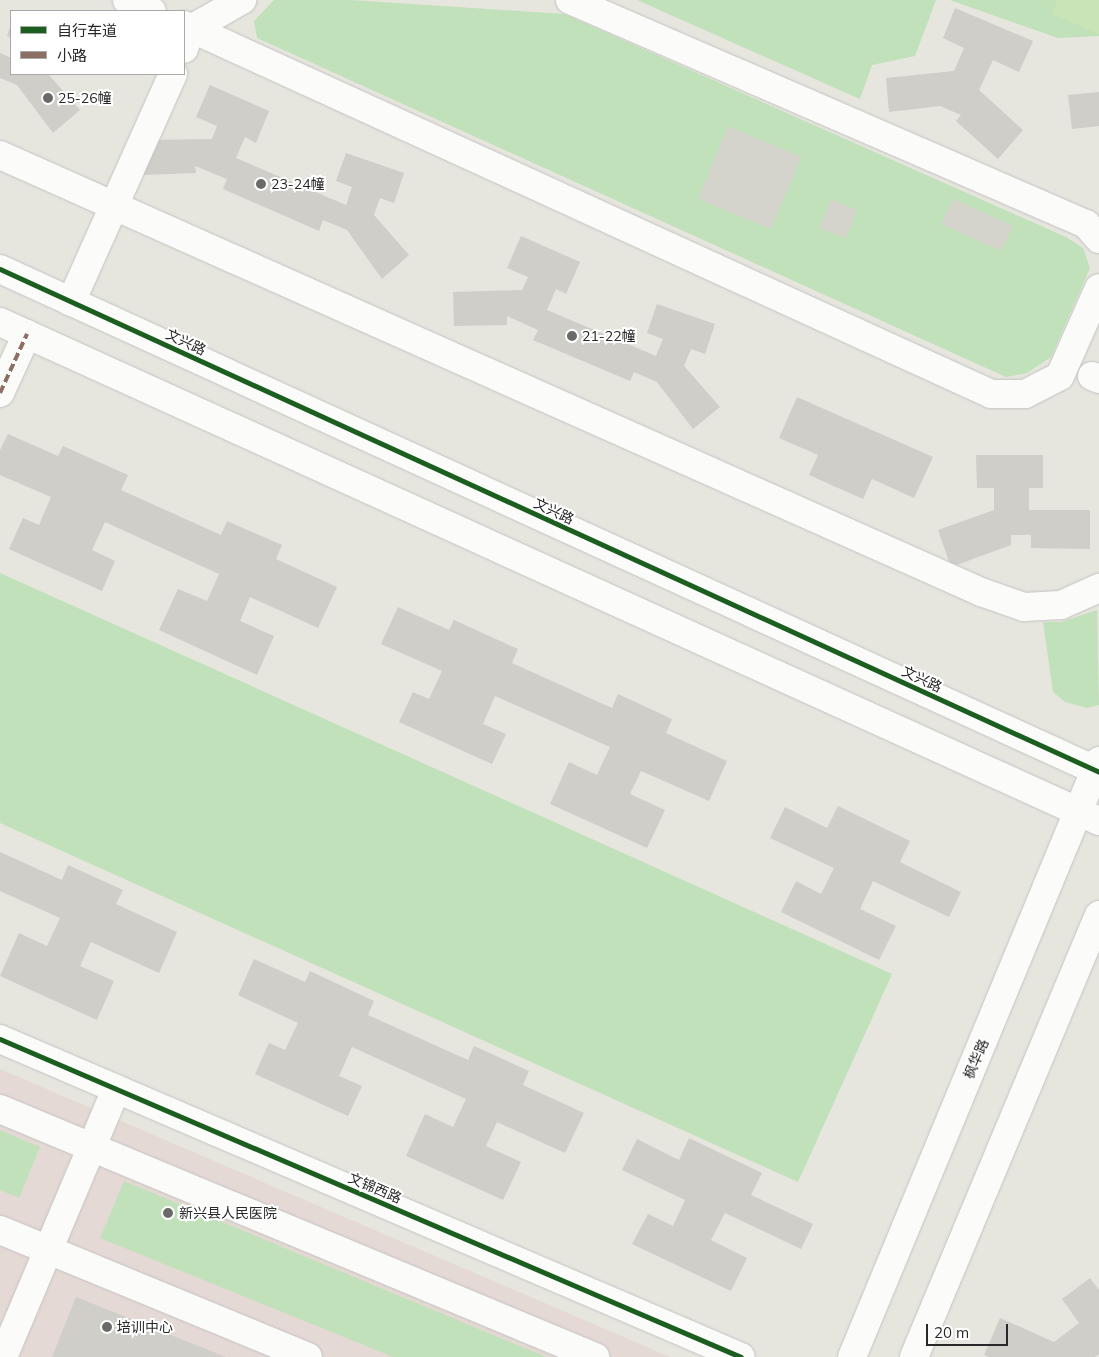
<!DOCTYPE html>
<meta charset="utf-8">
<style>
body{margin:0}
#map{position:relative;width:1099px;height:1357px;overflow:hidden;background:#e6e5de;font-family:Mulish,"Noto Sans SC",sans-serif}
div>[style]{position:absolute}
.medical>*{inset:0;background:#e4d9d4}
.green>*{inset:0;background:#c0e1b9}
.pitch>*{inset:0;background:#c9e4b6}
.plaza>*{inset:0;background:#d4d3cc}
.building>*{inset:0;background:#cfcec9}
.roads{filter:drop-shadow(0 0 1px #c4c3c3) drop-shadow(0 0 1px #c4c3c3)}
.minor>*{height:28px;margin:-14px;padding:0 14px;transform-origin:14px;border-radius:14px;background:#fbfbfa}
.quiet>*{height:4px;margin-top:-2px;transform-origin:0;background:repeating-linear-gradient(90deg,#8d6e63 0 8px,transparent 0 12px)}
.cycleway>*{height:5px;margin:-2.5px;padding:0 2.5px;transform-origin:2.5px;border-radius:2.5px;background:#1b5e20}
.dots>*{width:14px;height:14px;translate:-50% -50%;box-sizing:border-box;border:2px solid #fff;border-radius:50%}
span{translate:-50% -50%;white-space:nowrap;text-align:center;line-height:1.15;-webkit-text-stroke:4px #fff;paint-order:stroke}
.poi-label{font-size:14px;color:#282828}
.left{translate:0 -50%;text-align:left}
.street-label{font-size:14px;color:#282828}
.legend{position:absolute;left:10px;top:10px;width:175px;height:65px;box-sizing:border-box;background:#fff;border:1px solid #a9a9a9;margin:0;padding:6px 9px;list-style:none;font-size:15px;color:#282828}
.legend li{display:flex;align-items:center;gap:10px;height:25px}
.legend b{width:25px;border:1px solid #a9a9a9}
.scale{position:absolute;left:926px;top:1324px;width:82px;height:22px;box-sizing:border-box;border:2px solid #282828;border-top:0;padding-left:6px;font-size:15px;line-height:18px;white-space:nowrap;color:#282828;-webkit-text-stroke:4px #fff;paint-order:stroke}
</style>
<div id="map">
<div class="medical">
<i style="clip-path:polygon(0 1069px,670px 1357px,0 1357px)"></i>
</div>
<div class="green">
<i style="clip-path:polygon(274px 0,352px 0,564px 14px,1066px 237px,1083px 248px,1090px 268px,1051px 357px,1027px 373px,1006px 377px,257px 38px,254px 21px)"></i>
<i style="clip-path:polygon(637px 0,936px 0,915px 56px,872px 65px,860px 99px)"></i>
<i style="clip-path:polygon(950px 0,1099px 0,1099px 36px,1058px 38px)"></i>
<i style="clip-path:polygon(0 573px,892px 974px,798px 1182px,0 823px)"></i>
<i style="clip-path:polygon(1097px 610px,1099px 705px,1087px 708px,1065px 702px,1053px 692px,1043px 622px,1061px 622px)"></i>
<i style="clip-path:polygon(0 1130px,40px 1147px,19px 1198px,0 1190px)"></i>
<i style="clip-path:polygon(124px 1181px,546px 1357px,393px 1357px,100px 1238px)"></i>
</div>
<div class="pitch">
<i style="clip-path:polygon(1057px 0,1099px 0,1099px 34px,1052px 14px)"></i>
</div>
<div class="plaza">
<i style="clip-path:polygon(728px 126px,801px 157px,771px 229px,698px 199px)"></i>
<i style="clip-path:polygon(953px 199px,1013px 226px,1001px 251px,941px 224px)"></i>
<i style="clip-path:polygon(831px 200px,857px 210px,846px 238px,819px 228px)"></i>
</div>
<div class="building">
<i style="clip-path:polygon(955px 8px,1033px 41px,1019px 72px,993px 60px,979px 90px,1023px 130px,998px 159px,956px 121px,961px 115px,940px 106px,889px 112px,886px 78px,954px 71px,964px 48px,943px 38px)"></i>
<i style="clip-path:polygon(11px 24px,11px 38px,7px 36px)"></i>
<i style="clip-path:polygon(0 53px,11px 58px,11px 74px,48px 74px,80px 110px,53px 133px,17px 85px,0 78px)"></i>
<i style="clip-path:polygon(210px 85px,269px 111px,256px 143px,245px 137px,236px 158px,346px 205px,352px 187px,336px 181px,346px 153px,404px 173px,394px 203px,380px 198px,374px 215px,409px 255px,382px 279px,347px 230px,323px 220px,319px 231px,223px 189px,227px 179px,195px 166px,196px 173px,143px 175px,142px 140px,212px 139px,217px 126px,196px 117px)"></i>
<i style="clip-path:polygon(1099px 92px,1099px 126px,1072px 129px,1068px 95px)"></i>
<i style="clip-path:polygon(521px 236px,580px 262px,566px 294px,556px 289px,547px 310px,656px 356px,663px 339px,647px 333px,657px 304px,715px 324px,705px 354px,691px 349px,684px 366px,720px 407px,693px 429px,657px 382px,634px 372px,630px 381px,533px 340px,538px 330px,507px 316px,507px 325px,454px 326px,453px 292px,522px 290px,528px 277px,507px 268px)"></i>
<i style="clip-path:polygon(797px 397px,933px 457px,914px 498px,872px 479px,863px 499px,809px 475px,818px 455px,779px 438px)"></i>
<i style="clip-path:polygon(8px 434px,58px 456px,63px 446px,128px 475px,121px 490px,221px 535px,227px 521px,282px 545px,276px 559px,337px 587px,318px 628px,250px 597px,240px 621px,274px 636px,257px 675px,159px 630px,178px 589px,207px 601px,219px 574px,105px 522px,92px 550px,115px 561px,102px 591px,9px 549px,23px 518px,39px 525px,51px 497px,0 475px,0 450px)"></i>
<i style="clip-path:polygon(976px 455px,1043px 455px,1043px 488px,1029px 488px,1029px 510px,1090px 510px,1090px 549px,1031px 548px,1031px 535px,1011px 535px,1011px 545px,951px 567px,938px 530px,994px 510px,994px 488px,977px 488px)"></i>
<i style="clip-path:polygon(398px 607px,449px 630px,454px 620px,518px 649px,512px 663px,612px 708px,618px 694px,672px 719px,666px 733px,727px 761px,709px 801px,641px 771px,630px 794px,665px 810px,647px 848px,550px 804px,569px 762px,597px 775px,610px 747px,495px 696px,483px 724px,506px 734px,492px 764px,399px 722px,413px 692px,429px 699px,442px 671px,381px 644px)"></i>
<i style="clip-path:polygon(838px 806px,910px 841px,900px 862px,961px 892px,949px 917px,873px 881px,860px 909px,896px 926px,879px 960px,781px 912px,796px 881px,821px 894px,834px 868px,770px 838px,785px 807px,827px 828px)"></i>
<i style="clip-path:polygon(0 852px,62px 880px,68px 865px,123px 890px,116px 904px,177px 932px,159px 973px,91px 942px,80px 966px,114px 981px,97px 1020px,0 976px,19px 933px,47px 946px,60px 918px,0 891px)"></i>
<i style="clip-path:polygon(254px 959px,305px 982px,310px 971px,374px 1001px,368px 1015px,468px 1060px,474px 1046px,529px 1071px,523px 1085px,584px 1113px,565px 1153px,497px 1122px,486px 1146px,521px 1162px,503px 1200px,406px 1156px,425px 1114px,453px 1127px,466px 1099px,352px 1047px,339px 1076px,362px 1086px,348px 1116px,255px 1074px,269px 1043px,285px 1050px,298px 1023px,238px 995px)"></i>
<i style="clip-path:polygon(689px 1138px,762px 1173px,751px 1195px,813px 1224px,801px 1249px,725px 1213px,711px 1240px,747px 1258px,731px 1291px,632px 1244px,648px 1214px,673px 1226px,685px 1200px,622px 1170px,637px 1139px,679px 1160px)"></i>
<i style="clip-path:polygon(1090px 1278px,1099px 1290px,1099px 1354px,1095px 1357px,989px 1357px,984px 1355px,1000px 1318px,1054px 1342px,1079px 1323px,1062px 1299px)"></i>
<i style="clip-path:polygon(76px 1297px,226px 1357px,52px 1357px)"></i>
</div>
<div class="roads">
<div class="minor">
<i style="left:127px;top:0;width:27px;rotate:24deg"></i>
<i style="left:570px;top:0;width:563px;rotate:23.47deg"></i>
<i style="left:1086px;top:224px;width:20px;rotate:49deg"></i>
<i style="left:184px;top:25px;width:887px;rotate:24.57deg"></i>
<i style="left:991px;top:394px;width:34px"></i>
<i style="left:1025px;top:394px;width:39px;rotate:-27deg"></i>
<i style="left:1060px;top:376px;width:96px;rotate:-66.1deg"></i>
<i style="left:184px;top:49px;width:21px;rotate:-71deg"></i>
<i style="left:191px;top:29px;width:59px;rotate:-29.6deg"></i>
<i style="left:0;top:155px;width:1074px;rotate:24.01deg"></i>
<i style="left:981px;top:592px;width:46px;rotate:19.2deg"></i>
<i style="left:1024px;top:607px;width:37px;rotate:-3deg"></i>
<i style="left:1061px;top:605px;width:42px;rotate:-24.1deg"></i>
<i style="left:0;top:269px;width:1209px;rotate:24.59deg"></i>
<i style="left:71px;top:302px;width:250px;rotate:-65.9deg"></i>
<i style="left:0;top:322px;width:1207px;rotate:24.42deg"></i>
<i style="left:1092px;top:376px;width:8px;rotate:23deg"></i>
<i style="left:0;top:393px;width:65px;rotate:-65.4deg"></i>
<i style="left:0;top:1039px;width:806px;rotate:23.23deg"></i>
<i style="left:0;top:1109px;width:645px;rotate:22.63deg"></i>
<i style="left:0;top:1230px;width:333px;rotate:22.4deg"></i>
<i style="left:3px;top:1357px;width:291px;rotate:-67.1deg"></i>
<i style="left:852px;top:1357px;width:645px;rotate:-67.49deg"></i>
<i style="left:914px;top:1357px;width:479px;rotate:-67.3deg"></i>
</div>
</div>
<div class="quiet">
<i style="left:0;top:393px;width:65px;rotate:-65.4deg"></i>
</div>
<div class="cycleway">
<i style="left:0;top:269px;width:1209px;rotate:24.59deg"></i>
<i style="left:0;top:1039px;width:806px;rotate:23.23deg"></i>
</div>
<div class="dots">
<i style="left:48px;top:98px;background:#6a6a68"></i>
<i style="left:261px;top:184px;background:#6a6a68"></i>
<i style="left:572px;top:336px;background:#6a6a68"></i>
<i style="left:168px;top:1213px;background:#6a6a68"></i>
<i style="left:107px;top:1327px;background:#6a6a68"></i>
</div>
<div class="poi-label">
<span class="left" style="left:58px;top:98px">25-26幢</span>
<span class="left" style="left:271px;top:184px">23-24幢</span>
<span class="left" style="left:582px;top:336px">21-22幢</span>
<span class="left" style="left:179px;top:1213px">新兴县人民医院</span>
<span class="left" style="left:117px;top:1327px">培训中心</span>
</div>
<div class="street-label">
<span style="left:186px;top:342px;rotate:25deg">文兴路</span>
<span style="left:554px;top:511px;rotate:25deg">文兴路</span>
<span style="left:922px;top:679px;rotate:25deg">文兴路</span>
<span style="left:976px;top:1059px;rotate:-67deg">枫华路</span>
<span style="left:375px;top:1188px;rotate:23deg">文锦西路</span>
</div>
<ul class="legend">
<li><b style="height:6px;background:#1b5e20"></b>自行车道</li>
<li><b style="height:6px;background:#8d6e63"></b>小路</li>
</ul>
<div class="scale">20 m</div>
</div>
